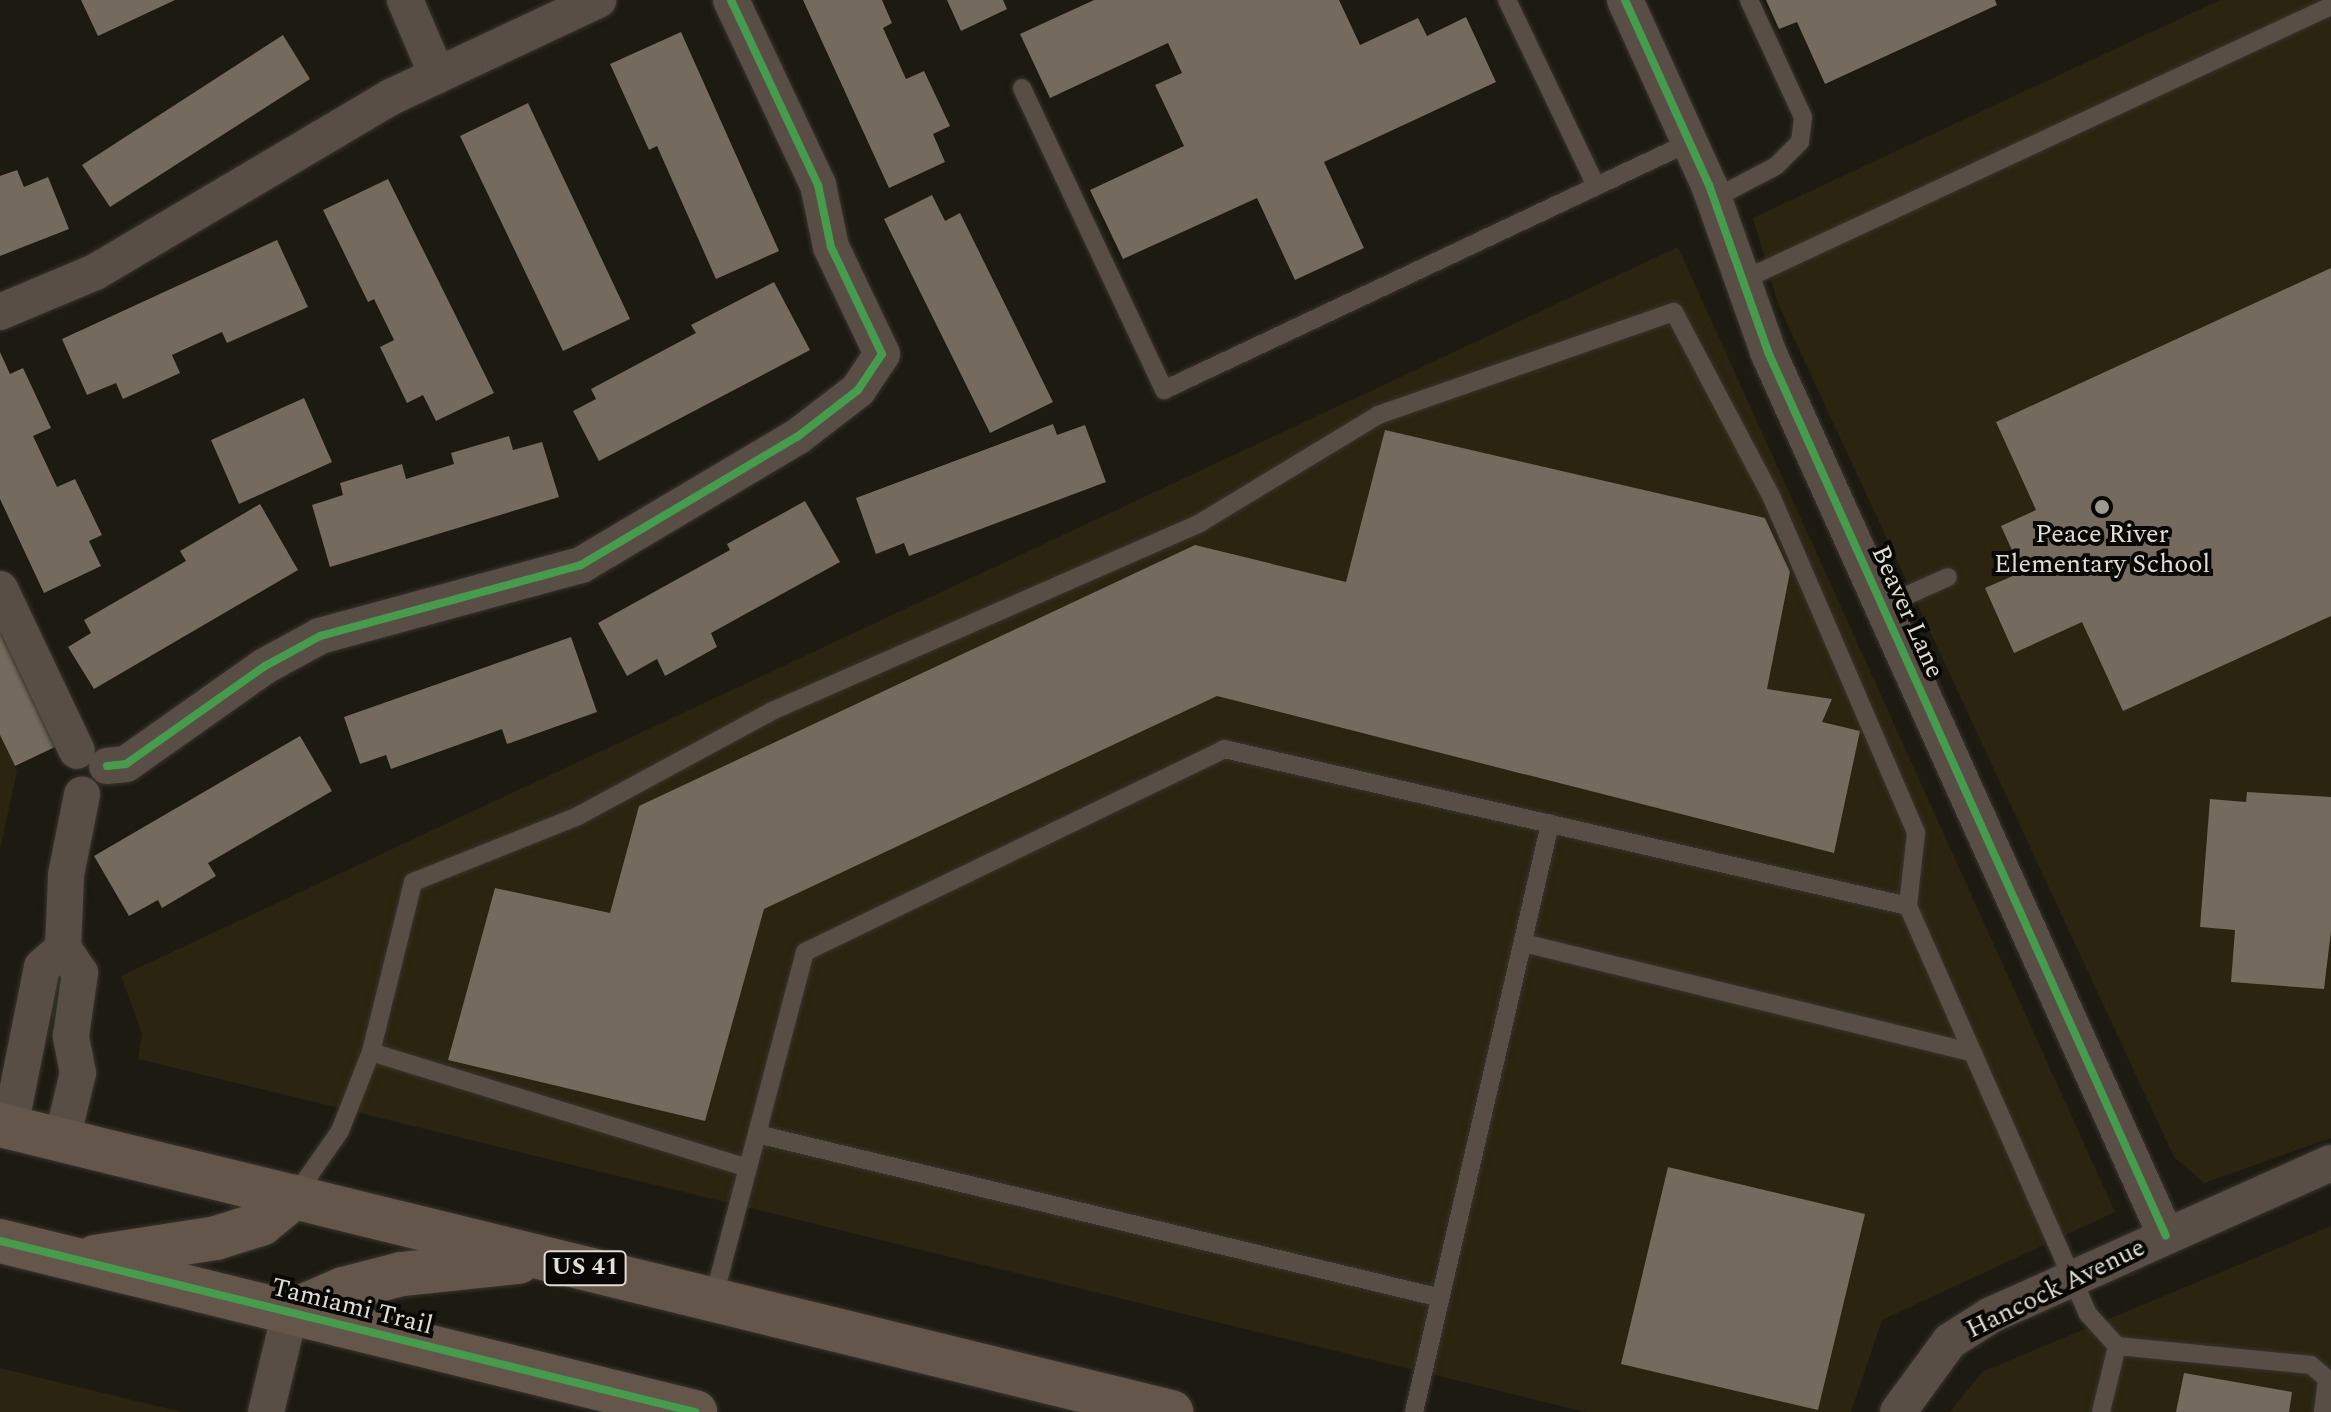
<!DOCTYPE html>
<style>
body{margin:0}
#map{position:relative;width:2331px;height:1412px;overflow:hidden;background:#1d1a12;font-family:Spectral,serif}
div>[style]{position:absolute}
.built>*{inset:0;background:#2b2410}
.building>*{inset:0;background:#746a5e}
.roads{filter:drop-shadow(0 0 2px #38342e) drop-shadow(0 0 2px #38342e)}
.service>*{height:18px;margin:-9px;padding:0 9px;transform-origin:9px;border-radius:9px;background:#584e45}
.minor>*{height:36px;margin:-18px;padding:0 18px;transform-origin:18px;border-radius:18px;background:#584e45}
.primary>*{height:44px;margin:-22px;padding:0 22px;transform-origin:22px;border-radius:22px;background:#64564a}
.cycleway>*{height:8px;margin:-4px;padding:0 4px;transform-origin:4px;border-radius:4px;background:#469c4c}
.dots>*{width:22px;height:22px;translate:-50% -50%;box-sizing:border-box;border:4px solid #090703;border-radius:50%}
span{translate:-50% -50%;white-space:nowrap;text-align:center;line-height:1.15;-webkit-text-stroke:8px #090703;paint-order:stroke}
.shield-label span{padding:2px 6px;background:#090703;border:2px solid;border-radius:6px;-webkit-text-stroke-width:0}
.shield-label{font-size:24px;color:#e1ddd4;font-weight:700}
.poi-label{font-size:26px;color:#e1ddd4}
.street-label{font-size:26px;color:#e1ddd4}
</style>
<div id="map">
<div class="built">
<i style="clip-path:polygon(2220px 0,2331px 0,2331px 1138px,2204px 1183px,2174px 1157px,1778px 304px,1753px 218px)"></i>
<i style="clip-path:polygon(1678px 247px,2115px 1212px,1882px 1320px,1851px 1412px,1586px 1412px,138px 1059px,142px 1033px,121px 976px)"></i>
<i style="clip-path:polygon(0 737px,17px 771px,0 850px)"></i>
<i style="clip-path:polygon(2331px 1226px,2331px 1412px,1950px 1412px,1982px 1372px)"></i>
<i style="clip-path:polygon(0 1368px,182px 1412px,0 1412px)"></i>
</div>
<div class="building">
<i style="clip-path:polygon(81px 0,175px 0,98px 36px)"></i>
<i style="clip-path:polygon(803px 0,882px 0,892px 23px,883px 28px,906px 79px,924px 71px,950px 126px,933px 134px,945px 162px,889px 188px)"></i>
<i style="clip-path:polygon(947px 0,1003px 0,1007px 9px,961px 31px)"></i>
<i style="clip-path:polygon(1094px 0,1339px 0,1360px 45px,1418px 18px,1427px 36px,1466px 17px,1496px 82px,1324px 162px,1364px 248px,1295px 280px,1257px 198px,1123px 259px,1090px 190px,1184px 146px,1155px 85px,1182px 73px,1168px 43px,1050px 98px,1020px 34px)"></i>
<i style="clip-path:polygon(1766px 0,1995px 0,1997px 5px,1825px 84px,1797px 22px,1779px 29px)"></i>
<i style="clip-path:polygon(681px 32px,779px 251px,716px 279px,657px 146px,649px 150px,610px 64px)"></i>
<i style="clip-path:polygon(283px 35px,310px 79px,110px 207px,82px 165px)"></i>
<i style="clip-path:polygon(528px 103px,630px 319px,563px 351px,460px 136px)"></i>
<i style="clip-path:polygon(17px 170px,24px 187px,48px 177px,69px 229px,0 256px,0 176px)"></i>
<i style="clip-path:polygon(388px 179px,494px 393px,436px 421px,423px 395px,407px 403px,380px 347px,394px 340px,374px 299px,368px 302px,323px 210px)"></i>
<i style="clip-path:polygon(932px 195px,945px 221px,960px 213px,1053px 402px,990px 433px,884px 219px)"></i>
<i style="clip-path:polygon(277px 240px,308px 307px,227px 343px,222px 332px,172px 355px,180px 373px,123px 399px,116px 383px,87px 395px,62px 339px)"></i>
<i style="clip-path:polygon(2331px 268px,2331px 616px,2123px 711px,2082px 622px,2014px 653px,1985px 588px,2022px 572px,2001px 526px,2036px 510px,1996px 422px)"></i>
<i style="clip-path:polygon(774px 282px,810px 350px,599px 461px,573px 411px,596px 399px,591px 389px,696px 333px,691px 325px)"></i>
<i style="clip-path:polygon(0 352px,10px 374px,23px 368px,51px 428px,33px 436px,57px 487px,75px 479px,102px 535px,89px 541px,101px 566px,44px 593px,0 499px)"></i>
<i style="clip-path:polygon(304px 398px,332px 462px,239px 504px,211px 440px)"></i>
<i style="clip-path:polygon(1053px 424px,1057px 435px,1085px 425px,1106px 482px,909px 556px,904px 543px,876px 554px,856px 498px)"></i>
<i style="clip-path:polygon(1385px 430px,1765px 518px,1790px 572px,1767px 689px,1832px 699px,1822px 722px,1860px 731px,1834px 853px,1217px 696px,764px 909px,705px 1121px,448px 1060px,495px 888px,610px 913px,639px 806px,1195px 545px,1346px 582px)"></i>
<i style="clip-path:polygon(509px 436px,513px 450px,542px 442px,559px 497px,330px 567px,312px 505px,343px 495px,340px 483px,402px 464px,406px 479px,454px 464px,451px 453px)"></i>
<i style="clip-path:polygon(805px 501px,840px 562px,711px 633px,717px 647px,665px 676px,657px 659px,627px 676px,598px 623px,730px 550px,727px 544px)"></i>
<i style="clip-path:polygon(260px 504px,298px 570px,94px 689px,68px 647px,91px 633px,84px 620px,186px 561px,180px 551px)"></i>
<i style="clip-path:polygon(0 631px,55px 747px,15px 766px,0 735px)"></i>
<i style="clip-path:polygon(571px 637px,597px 712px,507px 744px,502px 729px,391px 769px,386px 755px,360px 764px,344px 717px)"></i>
<i style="clip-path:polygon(300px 736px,332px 791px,208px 863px,216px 876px,162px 908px,158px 900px,129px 916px,94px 856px)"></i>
<i style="clip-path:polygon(2247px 792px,2331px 797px,2331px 931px,2324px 989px,2231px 982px,2235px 930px,2200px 927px,2210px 799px,2246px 802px)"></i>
<i style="clip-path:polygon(1668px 1167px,1865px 1214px,1818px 1410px,1621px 1364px)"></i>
<i style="clip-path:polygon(2184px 1373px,2292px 1392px,2289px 1412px,2176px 1412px)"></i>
</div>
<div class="roads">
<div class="service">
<i style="left:1507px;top:0;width:204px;rotate:64.4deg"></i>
<i style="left:1022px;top:88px;width:334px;rotate:64.8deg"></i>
<i style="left:1164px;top:390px;width:582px;rotate:-25.24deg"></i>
<i style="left:1715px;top:198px;width:69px;rotate:-27.7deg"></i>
<i style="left:1776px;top:166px;width:34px;rotate:-45deg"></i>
<i style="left:1800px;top:142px;width:25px;rotate:-83deg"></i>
<i style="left:1803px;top:117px;width:129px;rotate:-114.8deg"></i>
<i style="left:1743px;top:280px;width:649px;rotate:-24.98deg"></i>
<i style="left:1883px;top:606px;width:71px;rotate:-24deg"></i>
<i style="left:1523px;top:943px;width:463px;rotate:13.7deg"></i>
<i style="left:371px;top:1052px;width:394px;rotate:17.1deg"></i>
<i style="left:757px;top:1134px;width:703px;rotate:13.48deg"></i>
<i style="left:294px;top:1197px;width:80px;rotate:-55.1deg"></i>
<i style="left:340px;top:1131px;width:85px;rotate:-68.6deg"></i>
<i style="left:371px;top:1052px;width:175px;rotate:-76.1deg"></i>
<i style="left:413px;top:882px;width:178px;rotate:-21.8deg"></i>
<i style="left:578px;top:816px;width:221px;rotate:-28.4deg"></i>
<i style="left:772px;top:711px;width:467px;rotate:-23.7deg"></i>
<i style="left:1200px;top:523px;width:208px;rotate:-31.2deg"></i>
<i style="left:1378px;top:415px;width:313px;rotate:-19.2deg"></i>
<i style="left:1674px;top:312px;width:210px;rotate:62.2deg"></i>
<i style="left:1772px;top:498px;width:365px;rotate:66.7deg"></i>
<i style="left:1916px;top:833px;width:73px;rotate:96.3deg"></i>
<i style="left:1908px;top:906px;width:446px;rotate:66.2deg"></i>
<i style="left:2088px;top:1314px;width:43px;rotate:47.8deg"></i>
<i style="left:2117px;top:1346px;width:195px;rotate:5.6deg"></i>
<i style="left:2311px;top:1365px;width:21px;rotate:41deg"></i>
<i style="left:2327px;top:1379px;width:33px;rotate:97deg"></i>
<i style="left:713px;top:1300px;width:360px;rotate:-75.2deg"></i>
<i style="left:805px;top:952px;width:466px;rotate:-25.8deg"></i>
<i style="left:1224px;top:749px;width:702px;rotate:12.93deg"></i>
<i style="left:1414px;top:1412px;width:604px;rotate:-76.98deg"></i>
<i style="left:2101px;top:1412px;width:68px;rotate:-76.4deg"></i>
</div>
<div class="minor">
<i style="left:405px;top:0;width:82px;rotate:66.9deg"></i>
<i style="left:1625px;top:0;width:203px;rotate:65.6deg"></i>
<i style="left:1709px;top:185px;width:177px;rotate:70.5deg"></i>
<i style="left:1768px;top:352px;width:969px;rotate:65.76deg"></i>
<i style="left:0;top:312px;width:103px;rotate:-22.8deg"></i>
<i style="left:95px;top:272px;width:344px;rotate:-30.6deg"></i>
<i style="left:391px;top:97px;width:229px;rotate:-25.1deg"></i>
<i style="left:0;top:589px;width:179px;rotate:64.6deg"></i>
<i style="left:107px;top:766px;width:19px;rotate:-6deg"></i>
<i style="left:126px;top:764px;width:170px;rotate:-35.2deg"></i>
<i style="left:265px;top:666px;width:63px;rotate:-28.6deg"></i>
<i style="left:320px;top:636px;width:270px;rotate:-15.2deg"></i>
<i style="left:581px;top:565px;width:251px;rotate:-30.7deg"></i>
<i style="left:797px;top:437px;width:77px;rotate:-37.6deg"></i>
<i style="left:858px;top:390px;width:43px;rotate:-56.3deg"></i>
<i style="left:882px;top:354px;width:119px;rotate:-115.5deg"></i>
<i style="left:831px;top:247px;width:63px;rotate:-101.8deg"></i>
<i style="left:818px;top:185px;width:204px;rotate:-115.2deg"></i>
<i style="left:10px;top:1127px;width:163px;rotate:-78.7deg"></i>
<i style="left:42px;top:967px;width:28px;rotate:-42deg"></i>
<i style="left:62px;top:1139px;width:68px;rotate:-76.4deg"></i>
<i style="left:78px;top:1073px;width:38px;rotate:-101deg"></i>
<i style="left:71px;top:1036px;width:64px;rotate:-81.9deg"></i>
<i style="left:80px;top:973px;width:30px;rotate:-124deg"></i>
<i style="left:63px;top:948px;width:73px;rotate:-87.6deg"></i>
<i style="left:66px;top:875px;width:82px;rotate:-78.7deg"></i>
<i style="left:266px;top:1412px;width:103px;rotate:-76.5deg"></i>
<i style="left:1898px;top:1412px;width:88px;rotate:-53.8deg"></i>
<i style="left:1950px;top:1341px;width:49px;rotate:-32.4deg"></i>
<i style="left:1991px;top:1315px;width:372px;rotate:-24.1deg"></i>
</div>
<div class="primary">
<i style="left:0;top:1125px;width:1206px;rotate:13.77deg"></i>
<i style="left:0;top:1241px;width:716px;rotate:13.82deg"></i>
<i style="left:95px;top:1257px;width:122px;rotate:-8.9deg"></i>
<i style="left:216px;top:1238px;width:47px;rotate:-17.3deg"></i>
<i style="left:261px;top:1224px;width:43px;rotate:-39.3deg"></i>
<i style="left:290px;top:1312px;width:58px;rotate:-23.5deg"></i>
<i style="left:343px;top:1289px;width:61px;rotate:-14.3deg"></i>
<i style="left:402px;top:1274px;width:117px;rotate:-5.9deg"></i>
</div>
</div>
<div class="cycleway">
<i style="left:1625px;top:0;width:203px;rotate:65.6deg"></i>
<i style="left:1709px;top:185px;width:177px;rotate:70.5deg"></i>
<i style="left:1768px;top:352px;width:969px;rotate:65.76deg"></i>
<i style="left:107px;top:766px;width:19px;rotate:-6deg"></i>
<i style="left:126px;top:764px;width:170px;rotate:-35.2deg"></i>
<i style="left:265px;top:666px;width:63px;rotate:-28.6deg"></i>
<i style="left:320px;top:636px;width:270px;rotate:-15.2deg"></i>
<i style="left:581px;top:565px;width:251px;rotate:-30.7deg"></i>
<i style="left:797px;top:437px;width:77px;rotate:-37.6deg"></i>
<i style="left:858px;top:390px;width:43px;rotate:-56.3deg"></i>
<i style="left:882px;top:354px;width:119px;rotate:-115.5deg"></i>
<i style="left:831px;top:247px;width:63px;rotate:-101.8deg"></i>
<i style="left:818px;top:185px;width:204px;rotate:-115.2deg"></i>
<i style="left:0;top:1241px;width:716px;rotate:13.82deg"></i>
</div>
<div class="dots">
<i style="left:2102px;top:507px;background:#9c9990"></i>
</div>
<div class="shield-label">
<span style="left:585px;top:1268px">US 41</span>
</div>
<div class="poi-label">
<span style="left:2102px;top:550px">Peace River<br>Elementary School</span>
</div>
<div class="street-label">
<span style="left:1907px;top:612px;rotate:66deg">Beaver Lane</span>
<span style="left:2056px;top:1289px;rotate:-26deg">Hancock Avenue</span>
<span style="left:352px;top:1307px;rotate:14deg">Tamiami Trail</span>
</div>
</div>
